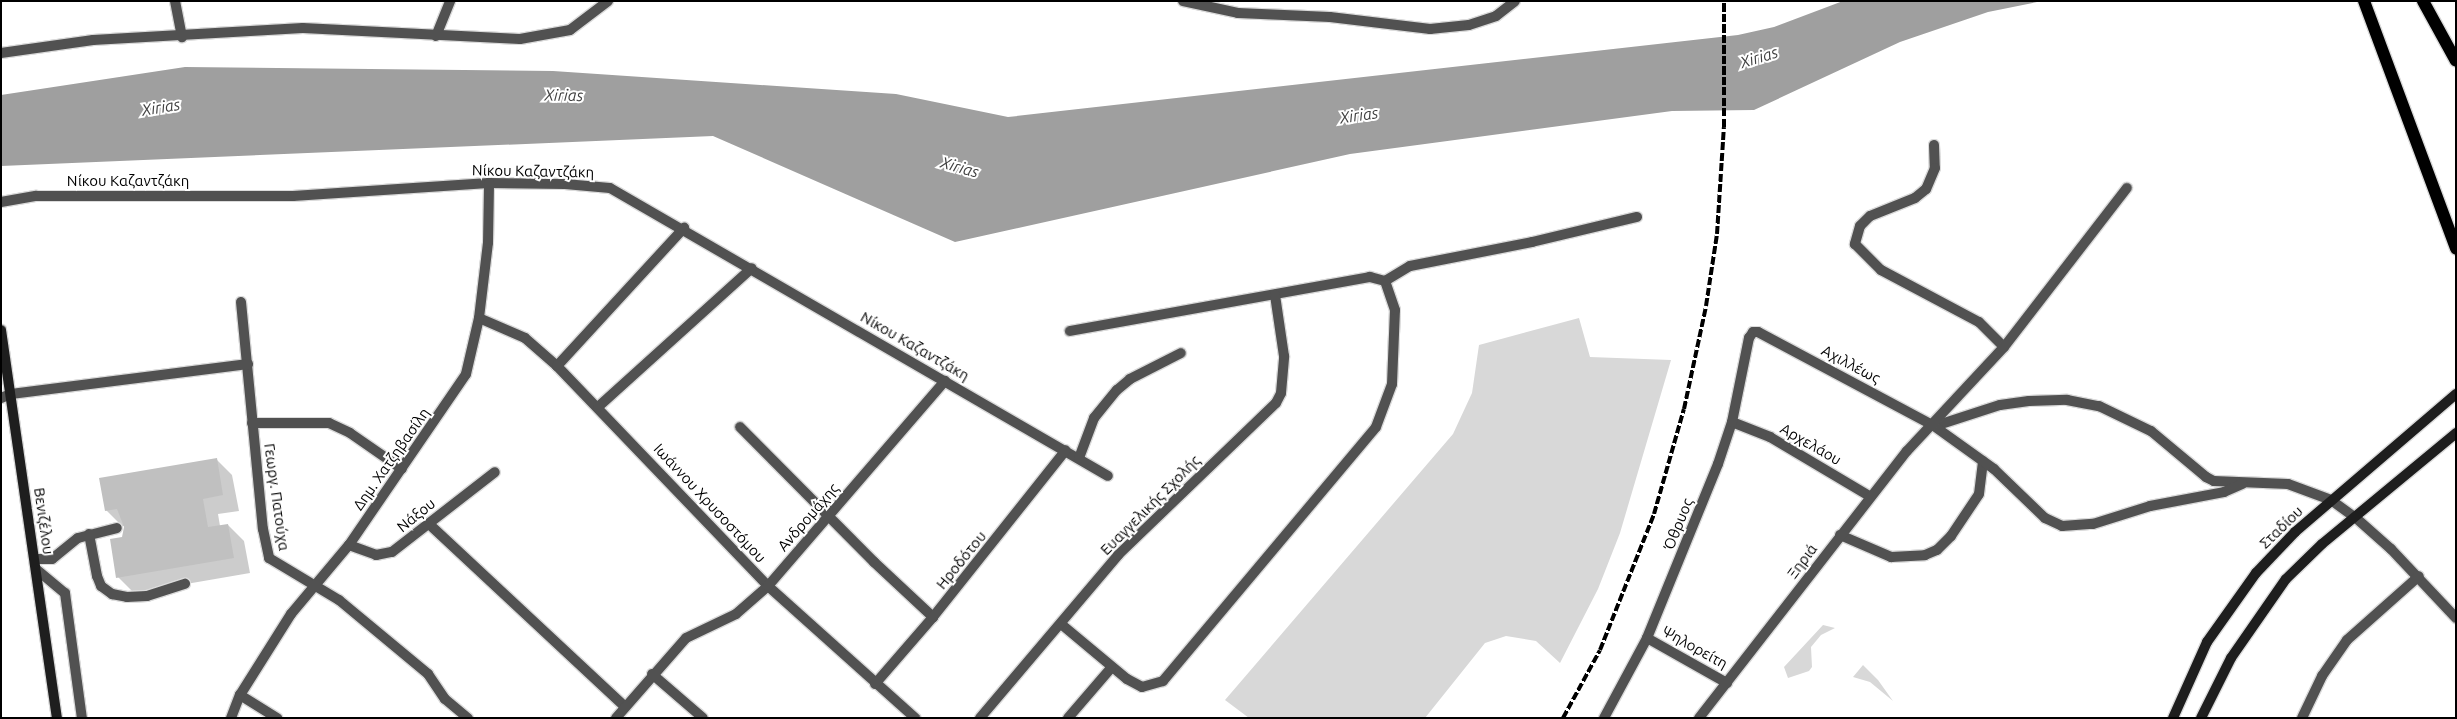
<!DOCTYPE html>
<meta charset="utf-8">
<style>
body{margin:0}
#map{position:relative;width:2457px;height:719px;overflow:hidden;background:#fff;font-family:Ubuntu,sans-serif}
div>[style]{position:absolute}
.green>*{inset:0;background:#d8d8d8}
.water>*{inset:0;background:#9f9f9f}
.shadow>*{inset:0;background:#0003}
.building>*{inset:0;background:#c0c0c0}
.roads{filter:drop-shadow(1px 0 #dbdbdb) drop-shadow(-1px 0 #dbdbdb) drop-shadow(0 1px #dbdbdb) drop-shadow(0 -1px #dbdbdb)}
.lane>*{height:10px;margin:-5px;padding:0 5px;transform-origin:5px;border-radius:5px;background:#515151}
.street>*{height:10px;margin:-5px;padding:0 5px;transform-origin:5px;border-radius:5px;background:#515151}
.secondary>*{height:10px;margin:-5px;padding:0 5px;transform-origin:5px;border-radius:5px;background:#1e1e1e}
.primary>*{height:12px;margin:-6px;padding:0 6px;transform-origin:6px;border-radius:6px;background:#000}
.rail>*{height:4px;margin-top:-2px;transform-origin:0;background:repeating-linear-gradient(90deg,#000 0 8px,transparent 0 10.5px)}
span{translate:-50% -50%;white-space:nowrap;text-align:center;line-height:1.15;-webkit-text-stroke:4px #fff;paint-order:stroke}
.street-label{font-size:15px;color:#000}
.water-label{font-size:16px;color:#404040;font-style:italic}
.frame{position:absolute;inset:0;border:2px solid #000;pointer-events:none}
</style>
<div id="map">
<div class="green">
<div style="clip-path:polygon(1579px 318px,1590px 357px,1671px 360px,1620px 533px,1598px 589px,1560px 663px,1536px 641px,1506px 636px,1485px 643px,1425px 718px,1249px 718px,1225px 700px,1453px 434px,1472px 393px,1479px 345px)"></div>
<div style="clip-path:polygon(1823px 625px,1835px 628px,1821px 635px,1811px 647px,1812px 667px,1809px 671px,1788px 678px,1784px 667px)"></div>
<div style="clip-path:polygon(1863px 665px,1878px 680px,1893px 701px,1870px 682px,1853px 677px)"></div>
</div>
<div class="water">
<div style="clip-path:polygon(1843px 1px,2042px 1px,1988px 12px,1900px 42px,1754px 110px,1672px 111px,1350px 154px,955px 242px,713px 136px,1px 166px,1px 95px,185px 67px,553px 71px,896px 94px,1008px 117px,1738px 35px,1774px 27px)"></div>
</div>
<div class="shadow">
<div style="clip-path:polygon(216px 459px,232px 475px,239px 511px,218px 514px,220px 526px,228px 525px,244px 541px,250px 573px,134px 593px,118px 577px,125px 526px,122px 526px,106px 510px)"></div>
</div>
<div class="building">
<div style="clip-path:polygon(217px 458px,223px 495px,203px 499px,208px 527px,228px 524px,234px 558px,116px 578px,110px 539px,122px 537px,124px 527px,117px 509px,105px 511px,99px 478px)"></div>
</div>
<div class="roads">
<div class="lane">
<div style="left:89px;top:534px;width:43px;rotate:79.2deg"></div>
<div style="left:97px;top:576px;width:11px;rotate:68deg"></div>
<div style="left:101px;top:586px;width:14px;rotate:36deg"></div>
<div style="left:112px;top:594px;width:15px;rotate:11deg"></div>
<div style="left:127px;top:597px;width:20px;rotate:-3deg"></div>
<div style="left:147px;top:596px;width:40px;rotate:-18deg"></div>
<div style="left:35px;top:559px;width:17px"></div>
<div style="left:52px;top:559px;width:33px;rotate:-39deg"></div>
<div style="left:78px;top:538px;width:40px;rotate:-14.4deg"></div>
<div style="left:36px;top:569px;width:38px;rotate:40deg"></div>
<div style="left:65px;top:593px;width:126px;rotate:82.3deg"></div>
</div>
<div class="street">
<div style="left:175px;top:1px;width:37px;rotate:79deg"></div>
<div style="left:1183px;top:1px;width:56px;rotate:12.3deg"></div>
<div style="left:1238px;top:13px;width:92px;rotate:2.5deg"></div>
<div style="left:1330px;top:17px;width:101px;rotate:6.8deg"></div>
<div style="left:1430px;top:29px;width:39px;rotate:-6deg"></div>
<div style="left:1469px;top:25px;width:28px;rotate:-18deg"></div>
<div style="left:1496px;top:16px;width:24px;rotate:-38deg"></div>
<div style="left:436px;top:36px;width:38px;rotate:-68deg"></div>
<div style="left:1px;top:53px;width:93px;rotate:-8deg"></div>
<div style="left:93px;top:40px;width:210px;rotate:-3.3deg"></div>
<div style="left:303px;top:28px;width:217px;rotate:2.9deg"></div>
<div style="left:520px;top:39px;width:51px;rotate:-10.2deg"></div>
<div style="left:570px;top:30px;width:48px;rotate:-37.3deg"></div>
<div style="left:1934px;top:145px;width:23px;rotate:88deg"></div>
<div style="left:1935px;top:168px;width:23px;rotate:113deg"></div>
<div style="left:1926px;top:189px;width:14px;rotate:141deg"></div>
<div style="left:1915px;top:198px;width:48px;rotate:158.2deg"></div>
<div style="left:1870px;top:216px;width:14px;rotate:135deg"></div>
<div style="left:1860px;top:226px;width:19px;rotate:106deg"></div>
<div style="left:1855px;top:244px;width:37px;rotate:45deg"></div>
<div style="left:1881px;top:270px;width:111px;rotate:28deg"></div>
<div style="left:1979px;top:322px;width:35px;rotate:45deg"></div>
<div style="left:1px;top:202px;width:36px;rotate:-10deg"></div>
<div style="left:36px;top:196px;width:257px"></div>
<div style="left:293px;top:196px;width:196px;rotate:-3.8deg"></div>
<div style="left:489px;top:183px;width:76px;rotate:0.8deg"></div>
<div style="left:565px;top:184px;width:45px;rotate:5.1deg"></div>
<div style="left:610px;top:188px;width:575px;rotate:30.04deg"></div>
<div style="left:1385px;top:281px;width:29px;rotate:-31deg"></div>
<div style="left:1410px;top:266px;width:124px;rotate:-11.1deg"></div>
<div style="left:1532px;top:242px;width:108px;rotate:-13.4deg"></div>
<div style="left:241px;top:302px;width:228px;rotate:84.5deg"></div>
<div style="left:263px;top:529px;width:30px;rotate:78deg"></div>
<div style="left:269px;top:558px;width:82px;rotate:31deg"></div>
<div style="left:339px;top:600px;width:116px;rotate:39.7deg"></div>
<div style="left:428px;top:674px;width:30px;rotate:56deg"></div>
<div style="left:445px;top:699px;width:30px;rotate:40deg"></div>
<div style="left:479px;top:318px;width:50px;rotate:23.5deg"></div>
<div style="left:525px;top:338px;width:43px;rotate:41.2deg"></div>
<div style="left:557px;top:366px;width:305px;rotate:46.2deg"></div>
<div style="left:768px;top:586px;width:198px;rotate:41.9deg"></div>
<div style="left:557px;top:366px;width:188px;rotate:-47.4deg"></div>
<div style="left:1px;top:398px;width:11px;rotate:-22deg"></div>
<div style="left:11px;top:394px;width:239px;rotate:-7.2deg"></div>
<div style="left:598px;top:407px;width:207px;rotate:-42.1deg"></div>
<div style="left:1732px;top:422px;width:41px;rotate:21.5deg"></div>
<div style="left:1770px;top:437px;width:117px;rotate:30.7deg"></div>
<div style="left:252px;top:423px;width:77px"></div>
<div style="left:329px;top:423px;width:23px;rotate:25deg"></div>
<div style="left:350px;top:433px;width:63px;rotate:34.7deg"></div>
<div style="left:1935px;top:426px;width:68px;rotate:-17.9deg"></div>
<div style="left:2000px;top:405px;width:29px;rotate:-8deg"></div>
<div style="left:2029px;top:401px;width:38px;rotate:-2deg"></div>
<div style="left:2067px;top:400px;width:33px;rotate:11deg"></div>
<div style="left:2099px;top:406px;width:58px;rotate:25.7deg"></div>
<div style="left:2151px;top:431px;width:72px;rotate:39.9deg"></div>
<div style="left:2206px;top:477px;width:9px;rotate:27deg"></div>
<div style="left:2214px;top:481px;width:74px;rotate:2.3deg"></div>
<div style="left:2288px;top:484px;width:46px;rotate:20.4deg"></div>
<div style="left:2331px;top:500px;width:31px;rotate:36deg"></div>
<div style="left:2356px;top:518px;width:47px;rotate:41.5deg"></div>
<div style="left:2391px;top:549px;width:95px;rotate:46.7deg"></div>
<div style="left:740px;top:427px;width:190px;rotate:45.2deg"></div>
<div style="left:874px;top:562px;width:81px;rotate:43deg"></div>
<div style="left:1079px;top:458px;width:43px;rotate:-69.4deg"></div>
<div style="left:1094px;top:418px;width:36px;rotate:-51deg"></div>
<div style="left:1117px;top:390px;width:17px;rotate:-40deg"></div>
<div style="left:1130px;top:379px;width:57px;rotate:-27deg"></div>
<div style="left:429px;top:524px;width:268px;rotate:43deg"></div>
<div style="left:1840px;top:535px;width:56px;rotate:23.3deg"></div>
<div style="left:1891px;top:557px;width:34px;rotate:-3deg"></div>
<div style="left:1925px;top:555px;width:13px;rotate:-23deg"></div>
<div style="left:1937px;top:550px;width:20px;rotate:-45deg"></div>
<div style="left:1951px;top:536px;width:50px;rotate:-56.3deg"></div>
<div style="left:1979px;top:494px;width:33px;rotate:-83deg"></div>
<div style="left:349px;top:545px;width:29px;rotate:20deg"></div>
<div style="left:376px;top:555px;width:16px;rotate:-11deg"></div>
<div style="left:392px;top:552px;width:130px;rotate:-37.8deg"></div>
<div style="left:1061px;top:624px;width:86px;rotate:39.8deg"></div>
<div style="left:1127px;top:679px;width:17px;rotate:28deg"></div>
<div style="left:1142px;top:687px;width:22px;rotate:-16deg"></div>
<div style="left:1163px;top:681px;width:331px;rotate:-50deg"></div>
<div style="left:1376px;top:427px;width:46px;rotate:-69.6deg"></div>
<div style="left:1392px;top:384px;width:74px;rotate:-87.7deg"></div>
<div style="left:1395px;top:310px;width:31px;rotate:-109deg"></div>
<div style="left:1385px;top:281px;width:16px;rotate:-165deg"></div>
<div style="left:1370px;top:277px;width:305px;rotate:169.8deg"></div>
<div style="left:1647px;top:638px;width:92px;rotate:29.4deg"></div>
<div style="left:652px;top:674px;width:67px;rotate:40.8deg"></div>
<div style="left:875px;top:684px;width:89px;rotate:-49.1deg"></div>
<div style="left:933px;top:617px;width:213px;rotate:-51.5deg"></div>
<div style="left:240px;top:695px;width:44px;rotate:31.9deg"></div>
<div style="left:231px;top:718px;width:25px;rotate:-69deg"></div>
<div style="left:240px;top:695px;width:96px;rotate:-57.8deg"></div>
<div style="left:291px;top:614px;width:90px;rotate:-50deg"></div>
<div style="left:349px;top:545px;width:207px;rotate:-55.6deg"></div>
<div style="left:466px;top:374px;width:57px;rotate:-76.9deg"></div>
<div style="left:479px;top:318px;width:76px;rotate:-83.2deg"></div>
<div style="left:488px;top:243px;width:60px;rotate:-89deg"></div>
<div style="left:616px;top:718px;width:106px;rotate:-48.8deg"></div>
<div style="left:686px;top:638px;width:55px;rotate:-25.6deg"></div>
<div style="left:736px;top:614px;width:43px;rotate:-41.2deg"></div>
<div style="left:768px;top:586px;width:271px;rotate:-49.2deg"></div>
<div style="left:980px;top:718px;width:214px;rotate:-49.7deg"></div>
<div style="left:1118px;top:555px;width:219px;rotate:-43.9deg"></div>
<div style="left:1276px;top:403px;width:11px;rotate:-63deg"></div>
<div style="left:1281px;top:393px;width:37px;rotate:-85deg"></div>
<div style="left:1284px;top:356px;width:62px;rotate:-98.4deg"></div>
<div style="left:1068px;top:718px;width:66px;rotate:-49.3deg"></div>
<div style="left:1604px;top:718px;width:91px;rotate:-61.7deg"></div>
<div style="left:1647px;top:638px;width:188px;rotate:-67.8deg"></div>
<div style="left:1718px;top:464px;width:44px;rotate:-71.6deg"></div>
<div style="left:1732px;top:422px;width:86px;rotate:-78.6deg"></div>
<div style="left:1749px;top:338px;width:7px;rotate:-56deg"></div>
<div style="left:1753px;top:332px;width:5px"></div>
<div style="left:1758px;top:332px;width:200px;rotate:28.1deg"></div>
<div style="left:1934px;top:426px;width:74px;rotate:35.6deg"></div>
<div style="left:1994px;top:469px;width:71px;rotate:43.9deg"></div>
<div style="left:2045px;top:518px;width:19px;rotate:25deg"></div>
<div style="left:2062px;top:526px;width:31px;rotate:-4deg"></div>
<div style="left:2093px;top:524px;width:60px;rotate:-17.5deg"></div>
<div style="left:2150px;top:506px;width:75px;rotate:-10.7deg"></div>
<div style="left:2224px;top:492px;width:20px;rotate:-24deg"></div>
<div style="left:1699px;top:718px;width:338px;rotate:-52.1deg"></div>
<div style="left:1907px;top:451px;width:142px;rotate:-47deg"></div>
<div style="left:2004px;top:347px;width:201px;rotate:-52.3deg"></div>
<div style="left:2302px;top:718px;width:47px;rotate:-64.5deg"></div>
<div style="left:2322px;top:676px;width:44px;rotate:-55.2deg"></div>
<div style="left:2347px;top:640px;width:96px;rotate:-41.6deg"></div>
</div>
<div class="secondary">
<div style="left:1px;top:330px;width:392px;rotate:81.8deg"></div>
<div style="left:2173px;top:718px;width:83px;rotate:-65.9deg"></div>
<div style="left:2207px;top:642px;width:85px;rotate:-54.6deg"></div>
<div style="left:2256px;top:573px;width:57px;rotate:-46.4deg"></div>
<div style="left:2295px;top:532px;width:212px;rotate:-40.6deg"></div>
<div style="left:2201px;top:718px;width:67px;rotate:-63.4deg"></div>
<div style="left:2231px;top:658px;width:96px;rotate:-55.2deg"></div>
<div style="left:2286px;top:579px;width:50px;rotate:-44.2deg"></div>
<div style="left:2322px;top:544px;width:174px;rotate:-39.6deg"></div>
</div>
<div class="primary">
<div style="left:2364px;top:1px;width:264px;rotate:69.6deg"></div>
<div style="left:2423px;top:1px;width:68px;rotate:61.2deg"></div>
</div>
</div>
<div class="rail">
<div style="left:1563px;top:718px;width:77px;rotate:-61.4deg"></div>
<div style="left:1600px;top:650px;width:146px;rotate:-68.3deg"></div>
<div style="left:1654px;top:514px;width:109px;rotate:-74.1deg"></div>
<div style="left:1684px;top:409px;width:105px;rotate:-77.9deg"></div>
<div style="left:1706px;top:306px;width:73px;rotate:-81.3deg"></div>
<div style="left:1717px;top:234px;width:107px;rotate:-86.3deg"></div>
<div style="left:1724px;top:127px;width:126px;rotate:-90deg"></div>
</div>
<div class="street-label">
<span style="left:533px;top:171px;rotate:1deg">Νίκου Καζαντζάκη</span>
<span style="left:128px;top:181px">Νίκου Καζαντζάκη</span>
<span style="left:915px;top:346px;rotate:30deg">Νίκου Καζαντζάκη</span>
<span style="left:1851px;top:364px;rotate:28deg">Αχιλλέως</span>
<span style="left:1811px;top:444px;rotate:30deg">Αρχελάου</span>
<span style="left:391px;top:459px;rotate:-55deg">Δημ. Χατζηβασίλη</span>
<span style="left:277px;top:497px;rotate:82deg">Γεωργ. Πατούχα</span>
<span style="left:710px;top:503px;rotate:47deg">Ιωάννου Χρυσοστόμου</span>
<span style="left:1150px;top:505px;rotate:-45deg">Ευαγγελικής Σχολής</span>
<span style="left:416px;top:515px;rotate:-39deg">Νάξου</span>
<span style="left:808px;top:517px;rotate:-49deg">Ανδρομάχης</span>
<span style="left:44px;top:521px;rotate:82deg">Βενιζέλου</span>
<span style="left:1678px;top:524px;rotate:-68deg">Όθρυος</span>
<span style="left:2281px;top:527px;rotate:-44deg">Σταδίου</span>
<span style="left:961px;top:560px;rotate:-51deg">Ηροδότου</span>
<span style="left:1802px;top:561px;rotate:-53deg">Ξηριά</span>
<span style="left:1695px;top:647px;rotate:29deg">Ψηλορείτη</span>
</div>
<div class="water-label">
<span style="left:1759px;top:57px;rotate:-17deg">Xirias</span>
<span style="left:564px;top:95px;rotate:1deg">Xirias</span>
<span style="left:161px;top:107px;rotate:-9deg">Xirias</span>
<span style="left:1359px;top:115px;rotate:-8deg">Xirias</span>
<span style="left:960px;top:167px;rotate:16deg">Xirias</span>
</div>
<div class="frame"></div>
</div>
